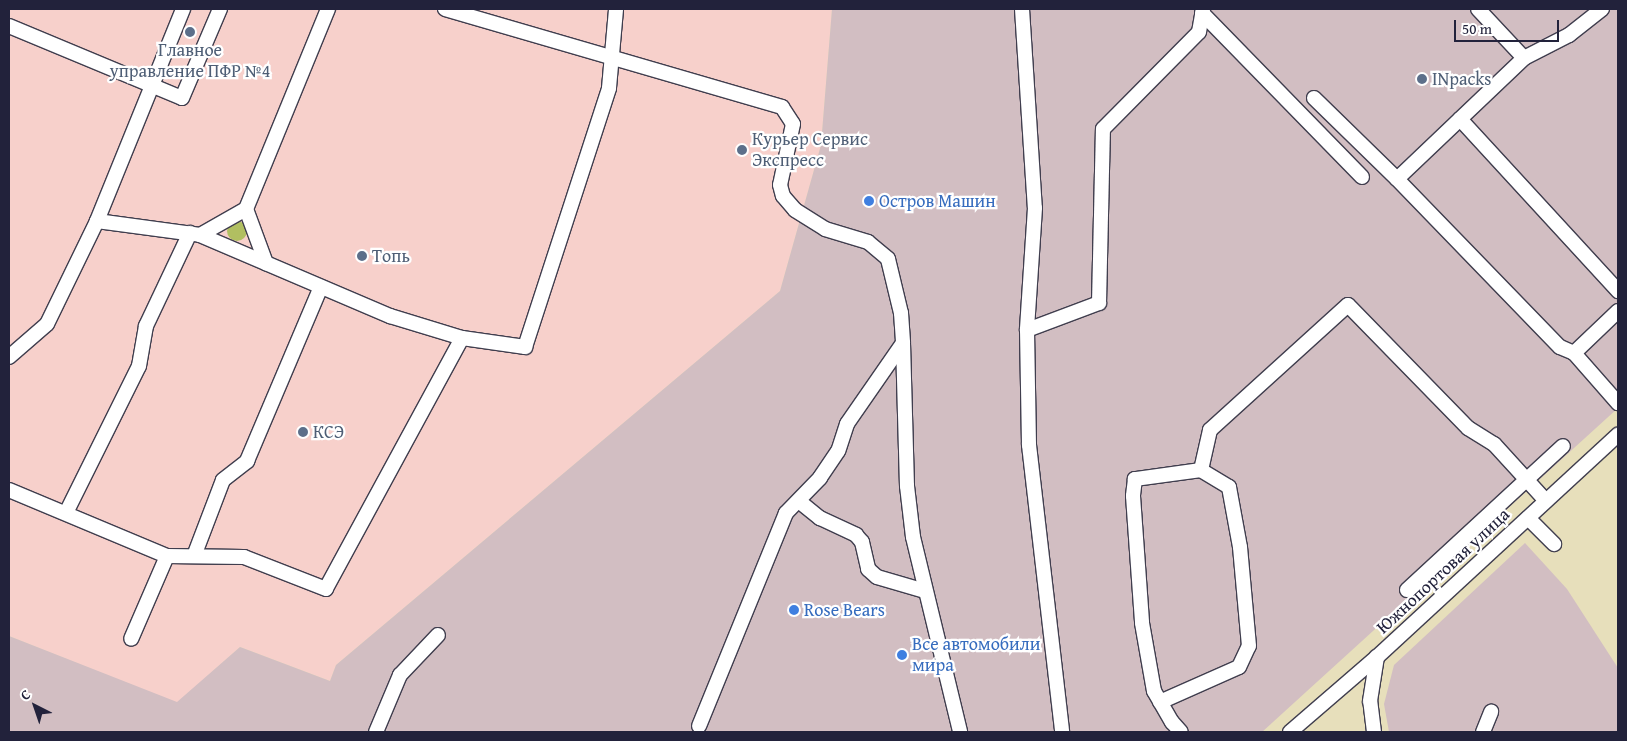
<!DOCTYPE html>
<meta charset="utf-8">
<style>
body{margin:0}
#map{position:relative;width:1627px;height:741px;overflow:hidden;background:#e7dfbb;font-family:"Gentium Book Plus",serif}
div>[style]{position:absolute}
.built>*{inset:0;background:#f7d0cb}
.industrial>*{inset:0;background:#d2bec2}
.green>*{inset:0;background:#b1bf61}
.round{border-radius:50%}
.roads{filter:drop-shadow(1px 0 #403e4e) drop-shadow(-1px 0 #403e4e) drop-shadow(0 1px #403e4e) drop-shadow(0 -1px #403e4e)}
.minor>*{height:14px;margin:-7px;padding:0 7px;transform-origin:7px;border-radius:7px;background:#fff}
.dots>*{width:14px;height:14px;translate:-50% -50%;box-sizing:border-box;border:2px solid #fff;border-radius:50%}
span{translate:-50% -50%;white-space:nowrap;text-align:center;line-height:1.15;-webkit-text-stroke:4.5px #fff;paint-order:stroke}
.service-label{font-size:18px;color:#4e5e75}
.left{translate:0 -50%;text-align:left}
.shop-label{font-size:18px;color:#366cbe}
.street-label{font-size:18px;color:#22223b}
.frame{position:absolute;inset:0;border:10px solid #22223b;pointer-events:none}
.north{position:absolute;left:10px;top:681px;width:50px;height:50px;-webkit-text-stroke:4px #fff;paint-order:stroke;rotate:319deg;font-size:14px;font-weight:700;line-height:20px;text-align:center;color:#22223b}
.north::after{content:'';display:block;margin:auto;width:18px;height:22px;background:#22223b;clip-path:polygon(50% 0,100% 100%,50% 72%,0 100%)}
.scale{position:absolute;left:1454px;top:20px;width:105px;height:22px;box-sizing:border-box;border:2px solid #22223b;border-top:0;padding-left:6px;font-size:15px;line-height:18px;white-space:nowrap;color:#22223b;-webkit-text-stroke:4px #fff;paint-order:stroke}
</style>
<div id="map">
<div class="built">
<div style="clip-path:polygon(9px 9px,832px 9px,821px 145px,780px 291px,336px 665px,330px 681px,240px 647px,177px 703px,9px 636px)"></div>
</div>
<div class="industrial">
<div style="clip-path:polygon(832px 9px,1618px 9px,1618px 408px,1262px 732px,9px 732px,9px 636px,177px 702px,240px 647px,330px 681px,336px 665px,780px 291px,821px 145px)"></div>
<div style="clip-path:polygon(1525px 543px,1567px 589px,1618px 668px,1618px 732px,1389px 732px,1384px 704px,1394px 665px)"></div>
</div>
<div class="green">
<div class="round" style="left:227px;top:221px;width:20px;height:20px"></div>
</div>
<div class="roads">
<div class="minor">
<div style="left:445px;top:9px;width:351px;rotate:16.2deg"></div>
<div style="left:782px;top:107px;width:20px;rotate:57deg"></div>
<div style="left:793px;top:124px;width:62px;rotate:102deg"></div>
<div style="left:780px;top:185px;width:11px;rotate:75deg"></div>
<div style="left:783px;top:196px;width:18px;rotate:49deg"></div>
<div style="left:795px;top:210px;width:36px;rotate:32deg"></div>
<div style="left:825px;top:229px;width:45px;rotate:16.8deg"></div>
<div style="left:868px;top:242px;width:26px;rotate:40deg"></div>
<div style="left:888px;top:259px;width:56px;rotate:76.5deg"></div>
<div style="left:901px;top:313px;width:30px;rotate:86deg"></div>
<div style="left:903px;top:343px;width:98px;rotate:124.7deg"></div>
<div style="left:847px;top:424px;width:28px;rotate:108deg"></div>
<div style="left:838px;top:451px;width:32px;rotate:124deg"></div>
<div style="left:820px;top:478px;width:49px;rotate:134.2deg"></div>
<div style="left:786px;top:513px;width:230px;rotate:112.2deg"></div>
<div style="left:1022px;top:9px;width:199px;rotate:86.3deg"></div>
<div style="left:1035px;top:208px;width:122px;rotate:93.8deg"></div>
<div style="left:1027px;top:330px;width:115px;rotate:89deg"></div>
<div style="left:1029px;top:445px;width:289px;rotate:83.4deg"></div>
<div style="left:1202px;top:13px;width:229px;rotate:45.7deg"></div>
<div style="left:9px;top:26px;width:187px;rotate:22.6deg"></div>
<div style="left:182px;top:98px;width:97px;rotate:-66.9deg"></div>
<div style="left:1524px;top:58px;width:51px;rotate:-27.1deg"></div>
<div style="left:1569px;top:35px;width:42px;rotate:-38.2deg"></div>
<div style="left:1314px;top:98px;width:116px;rotate:44.3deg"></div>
<div style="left:1397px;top:179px;width:175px;rotate:-43.6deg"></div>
<div style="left:1524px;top:58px;width:67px;rotate:-133.2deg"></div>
<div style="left:1460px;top:119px;width:234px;rotate:47.4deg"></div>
<div style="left:1397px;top:179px;width:234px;rotate:45.9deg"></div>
<div style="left:1560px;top:347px;width:15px;rotate:23deg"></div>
<div style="left:246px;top:209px;width:58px;rotate:69.7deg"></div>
<div style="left:97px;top:221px;width:104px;rotate:7.7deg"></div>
<div style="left:200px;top:235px;width:207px;rotate:23.1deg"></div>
<div style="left:390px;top:316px;width:75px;rotate:17deg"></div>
<div style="left:462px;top:338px;width:285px;rotate:118.5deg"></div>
<div style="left:326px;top:589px;width:88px;rotate:-158.7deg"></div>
<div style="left:244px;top:557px;width:77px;rotate:-179.3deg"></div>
<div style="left:167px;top:556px;width:90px;rotate:113.4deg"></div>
<div style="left:200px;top:235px;width:53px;rotate:-29.5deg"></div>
<div style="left:246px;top:209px;width:216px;rotate:-67.7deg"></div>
<div style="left:1618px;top:311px;width:61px;rotate:136.3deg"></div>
<div style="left:1574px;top:353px;width:67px;rotate:48.7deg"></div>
<div style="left:1027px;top:330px;width:77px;rotate:-20.6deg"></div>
<div style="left:1099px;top:303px;width:174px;rotate:-88.7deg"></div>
<div style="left:1103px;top:129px;width:136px;rotate:-45.3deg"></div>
<div style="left:1199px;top:32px;width:23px;rotate:-80deg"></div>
<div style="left:462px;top:338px;width:64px;rotate:8.1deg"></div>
<div style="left:525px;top:347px;width:272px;rotate:-72deg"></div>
<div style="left:609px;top:88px;width:79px;rotate:-84.9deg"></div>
<div style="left:903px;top:343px;width:143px;rotate:88.4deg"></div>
<div style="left:907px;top:486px;width:51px;rotate:83.3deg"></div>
<div style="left:913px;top:537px;width:201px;rotate:76.4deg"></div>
<div style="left:9px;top:357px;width:50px;rotate:-41deg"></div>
<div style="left:47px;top:324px;width:114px;rotate:-64.1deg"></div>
<div style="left:97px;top:221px;width:229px;rotate:-67.9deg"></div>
<div style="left:1201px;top:470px;width:41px;rotate:-77.3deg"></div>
<div style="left:1210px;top:430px;width:186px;rotate:-42.2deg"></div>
<div style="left:1348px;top:305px;width:172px;rotate:45.7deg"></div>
<div style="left:1468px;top:428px;width:31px;rotate:32deg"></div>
<div style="left:1494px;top:444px;width:77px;rotate:47.6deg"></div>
<div style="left:9px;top:490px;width:171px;rotate:22.7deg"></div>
<div style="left:800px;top:502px;width:26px;rotate:39deg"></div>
<div style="left:820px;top:518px;width:40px;rotate:25deg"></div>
<div style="left:856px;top:535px;width:9px;rotate:49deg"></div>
<div style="left:862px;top:542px;width:28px;rotate:77deg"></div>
<div style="left:868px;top:569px;width:12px;rotate:42deg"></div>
<div style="left:877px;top:577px;width:50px;rotate:16.3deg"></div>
<div style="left:66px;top:513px;width:164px;rotate:-63.6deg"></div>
<div style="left:139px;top:366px;width:41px;rotate:-80.1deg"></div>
<div style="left:146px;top:326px;width:103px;rotate:-64.7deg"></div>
<div style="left:1528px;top:518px;width:37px;rotate:45deg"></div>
<div style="left:194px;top:556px;width:81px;rotate:-69.1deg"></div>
<div style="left:223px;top:480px;width:31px;rotate:-38deg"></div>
<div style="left:247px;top:461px;width:189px;rotate:-67deg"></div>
<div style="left:1407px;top:590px;width:212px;rotate:-42.7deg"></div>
<div style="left:1160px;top:702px;width:86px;rotate:-23.9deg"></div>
<div style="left:1239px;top:667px;width:23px;rotate:-65deg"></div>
<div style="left:1249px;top:646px;width:99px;rotate:-95.2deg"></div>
<div style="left:1240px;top:547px;width:61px;rotate:-100.4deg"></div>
<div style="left:1229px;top:487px;width:33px;rotate:-149deg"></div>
<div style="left:1201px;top:470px;width:67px;rotate:172.2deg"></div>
<div style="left:1135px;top:479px;width:17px;rotate:97deg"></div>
<div style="left:1133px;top:496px;width:127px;rotate:85.9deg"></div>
<div style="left:1142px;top:623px;width:69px;rotate:80deg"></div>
<div style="left:1154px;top:691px;width:36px;rotate:60deg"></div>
<div style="left:1172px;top:722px;width:13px;rotate:48deg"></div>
<div style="left:376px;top:732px;width:62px;rotate:-67.2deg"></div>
<div style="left:400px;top:675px;width:55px;rotate:-46.5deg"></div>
<div style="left:1290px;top:732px;width:115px;rotate:-40.8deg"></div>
<div style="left:1377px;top:657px;width:328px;rotate:-42.7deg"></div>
<div style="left:1374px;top:732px;width:31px;rotate:-97deg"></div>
<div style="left:1370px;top:701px;width:45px;rotate:-81deg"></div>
<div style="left:1483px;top:732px;width:22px;rotate:-68deg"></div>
</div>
</div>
<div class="dots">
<div style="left:190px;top:32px;background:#5c6f8a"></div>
<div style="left:1422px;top:79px;background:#5c6f8a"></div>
<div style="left:742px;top:150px;background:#5c6f8a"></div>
<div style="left:869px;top:201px;background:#3f7fe0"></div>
<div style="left:362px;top:256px;background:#5c6f8a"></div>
<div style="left:303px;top:432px;background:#5c6f8a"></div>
<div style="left:794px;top:610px;background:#3f7fe0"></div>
<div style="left:902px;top:655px;background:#3f7fe0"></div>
</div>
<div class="service-label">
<span style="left:190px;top:61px">Главное<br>управление ПФР №4</span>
<span class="left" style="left:1432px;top:79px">INpacks</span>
<span class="left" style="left:752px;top:150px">Курьер Сервис<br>Экспресс</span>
<span class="left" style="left:372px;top:256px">Топь</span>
<span class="left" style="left:313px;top:432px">КСЭ</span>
</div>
<div class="shop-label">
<span class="left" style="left:879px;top:201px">Остров Машин</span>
<span class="left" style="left:804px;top:610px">Rose Bears</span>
<span class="left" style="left:912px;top:655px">Все автомобили<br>мира</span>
</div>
<div class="street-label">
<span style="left:1443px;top:571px;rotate:-43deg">Южнопортовая улица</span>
</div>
<div class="frame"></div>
<div class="north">С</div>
<div class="scale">50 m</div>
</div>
